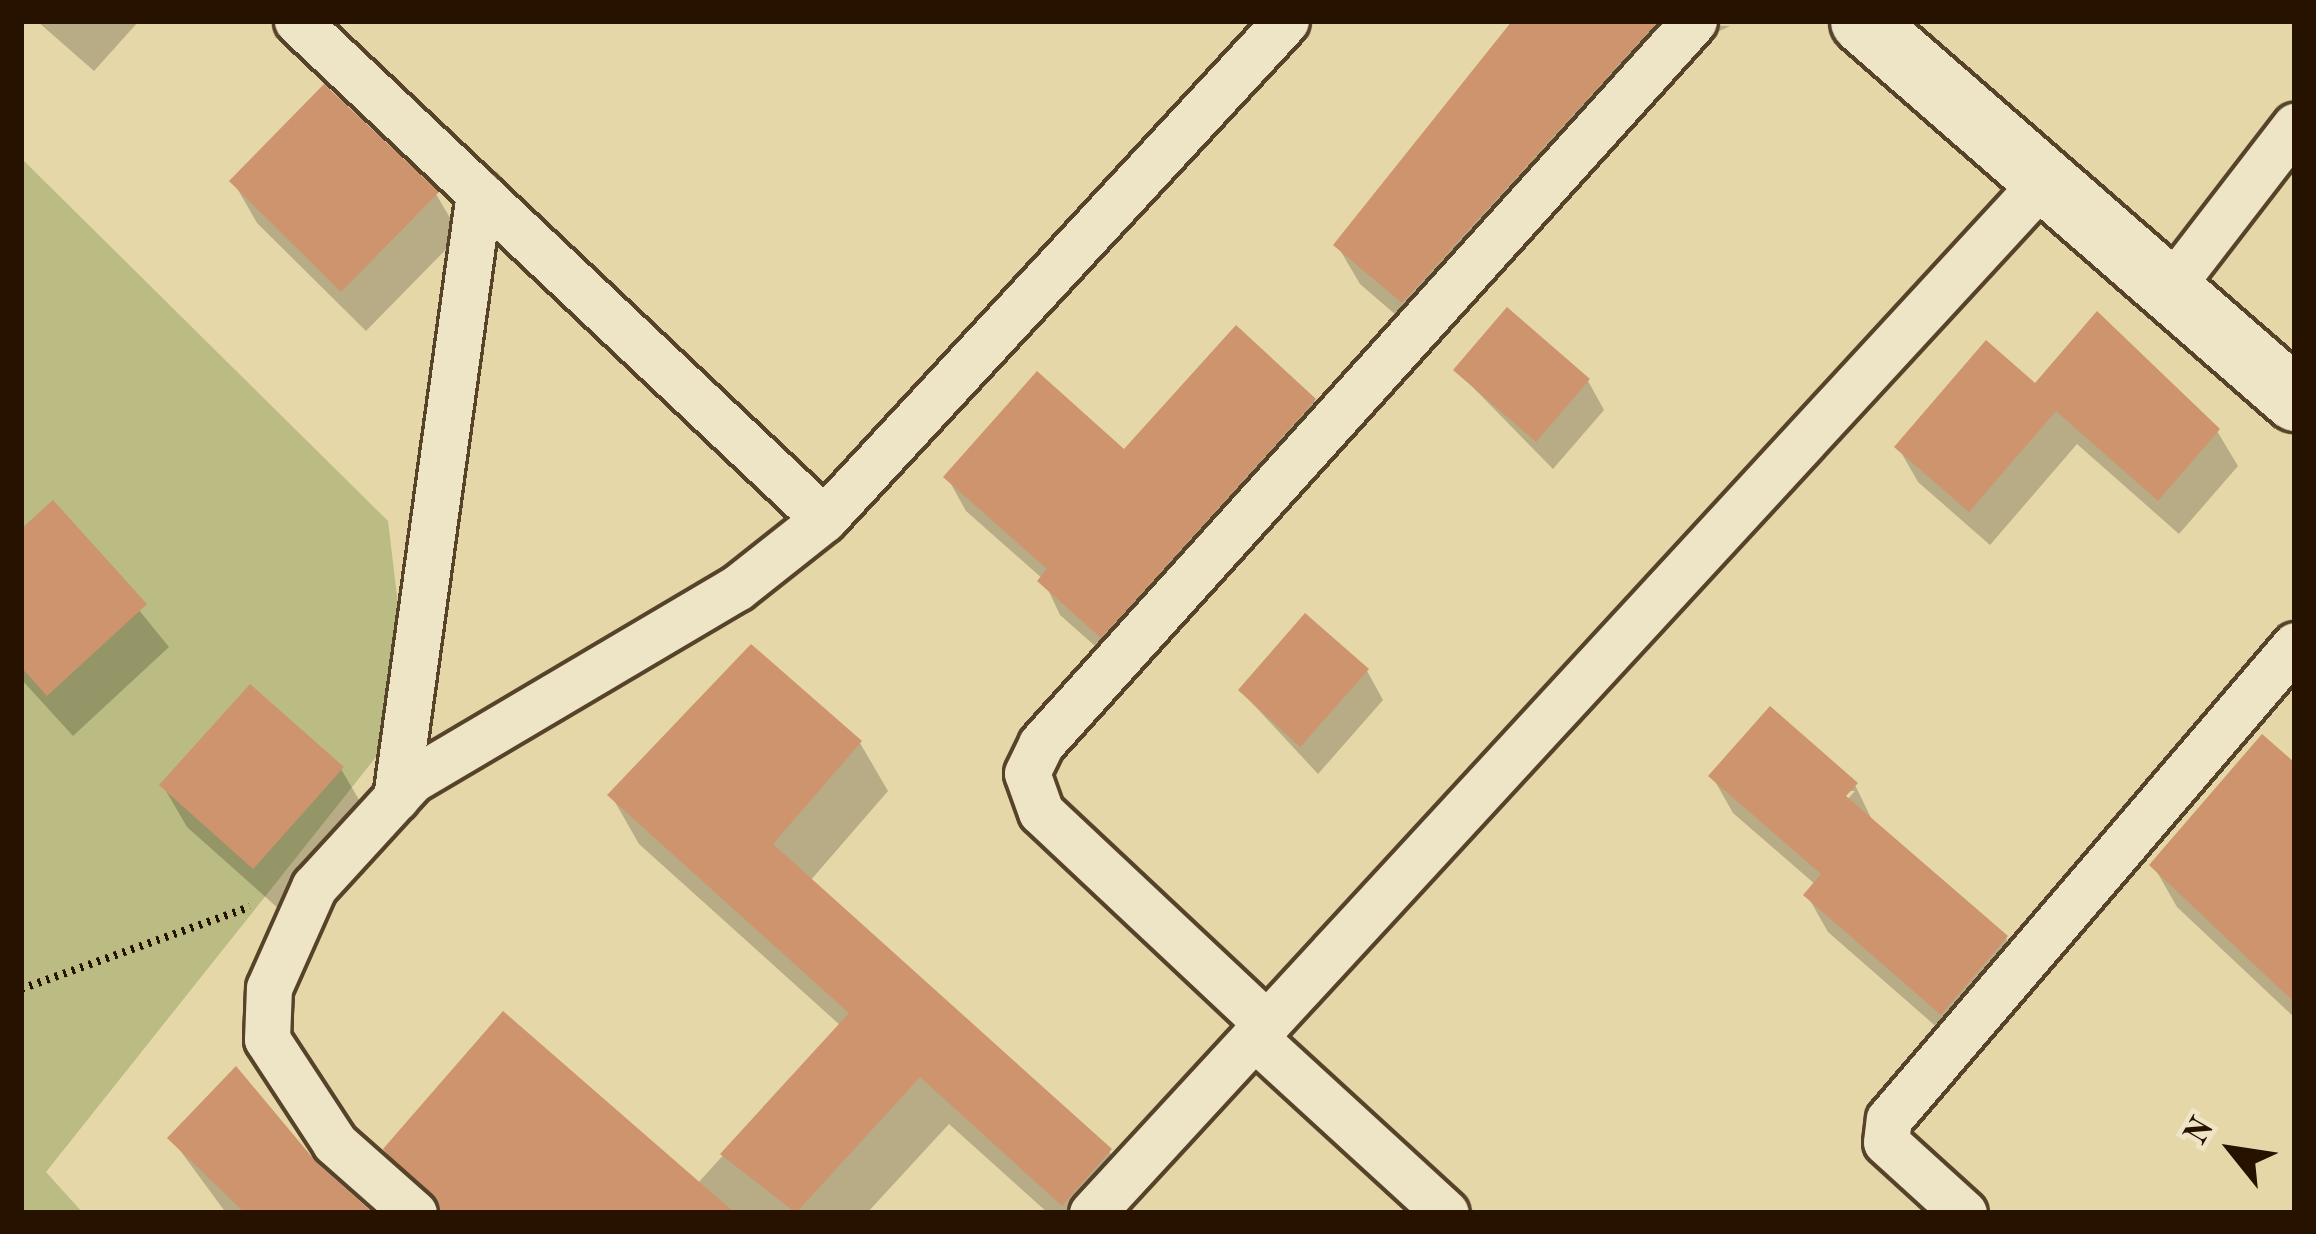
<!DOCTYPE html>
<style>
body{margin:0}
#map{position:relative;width:2316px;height:1234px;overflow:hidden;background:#e5d7a8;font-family:"Old Standard TT",serif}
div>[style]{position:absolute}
.green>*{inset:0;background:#bbbc83}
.shadow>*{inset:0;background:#0003}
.building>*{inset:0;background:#ce946d}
.path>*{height:8px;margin-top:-4px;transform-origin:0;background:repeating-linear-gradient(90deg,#271200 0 3px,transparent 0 9px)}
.roads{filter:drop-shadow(3px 0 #56432a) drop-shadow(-3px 0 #56432a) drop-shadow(0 3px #56432a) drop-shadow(0 -3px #56432a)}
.street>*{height:45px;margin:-22.5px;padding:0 22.5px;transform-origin:22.5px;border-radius:22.5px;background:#eee5c6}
.secondary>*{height:63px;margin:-31.5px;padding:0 31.5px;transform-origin:31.5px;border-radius:31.5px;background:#eee5c6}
span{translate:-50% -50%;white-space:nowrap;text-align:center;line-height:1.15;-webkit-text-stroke:10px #eee5c6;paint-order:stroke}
.frame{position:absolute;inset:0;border:24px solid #271200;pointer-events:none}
.north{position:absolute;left:2172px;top:1090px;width:120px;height:120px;-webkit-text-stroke:9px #eee5c6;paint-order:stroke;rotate:300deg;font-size:33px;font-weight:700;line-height:48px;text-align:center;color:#271200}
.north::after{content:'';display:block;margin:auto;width:42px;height:54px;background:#271200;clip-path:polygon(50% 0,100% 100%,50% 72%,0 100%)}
</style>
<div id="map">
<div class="green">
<div style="clip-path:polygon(21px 158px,388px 521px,411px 713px,46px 1172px,83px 1213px,21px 1213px)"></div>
</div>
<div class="shadow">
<div style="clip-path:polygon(37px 21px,139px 21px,94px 71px)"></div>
<div style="clip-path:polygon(1519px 21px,1730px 26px,1696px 42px,1426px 341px,1360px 284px,1337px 245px)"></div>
<div style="clip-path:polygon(233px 181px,436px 194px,460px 235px,366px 331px,257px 223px)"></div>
<div style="clip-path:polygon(1456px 370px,1588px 381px,1604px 410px,1553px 469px)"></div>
<div style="clip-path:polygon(2035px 387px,2217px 431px,2238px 466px,2179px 534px,2077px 444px,1990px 545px,1918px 482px,1898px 447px)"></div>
<div style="clip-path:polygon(1314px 401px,1333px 435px,1121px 669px,1060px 615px,1043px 579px,966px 511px,947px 477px,1125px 453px)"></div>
<div style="clip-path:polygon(53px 504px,169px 647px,73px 736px,21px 679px,21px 533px)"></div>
<div style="clip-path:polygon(1367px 671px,1383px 700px,1318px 774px,1241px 691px)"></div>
<div style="clip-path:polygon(860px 743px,888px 791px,810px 881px,1109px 1151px,1137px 1199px,1125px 1213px,1048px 1213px,949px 1124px,867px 1213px,430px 1213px,386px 1149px,697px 1184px,841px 1026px,639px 844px,611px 795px)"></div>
<div style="clip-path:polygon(341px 769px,365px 810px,279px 909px,187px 827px,163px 786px)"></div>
<div style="clip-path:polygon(2295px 769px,2295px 1018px,2177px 907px,2153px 865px)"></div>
<div style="clip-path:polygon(evenodd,1712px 776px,1855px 785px,1874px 824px,2006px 938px,2027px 975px,1963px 1050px,1828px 932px,1807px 895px,1816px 885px,1733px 813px,1712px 776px,1847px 791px,1855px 791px,1839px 809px,1847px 791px)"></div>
<div style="clip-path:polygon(171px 1138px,315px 1165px,369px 1213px,226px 1213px)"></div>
</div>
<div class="building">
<div style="clip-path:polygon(1512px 21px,1658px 21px,1402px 303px,1333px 245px)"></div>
<div style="clip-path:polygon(324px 84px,439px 192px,341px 292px,229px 181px)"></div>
<div style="clip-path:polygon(1507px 307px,1590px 379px,1536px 442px,1453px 370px)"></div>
<div style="clip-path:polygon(2097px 311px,2220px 429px,2158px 501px,2056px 411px,1969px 512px,1894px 447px,1986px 340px,2035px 383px)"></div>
<div style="clip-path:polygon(1236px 325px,1316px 399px,1101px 638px,1037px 581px,1047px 569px,943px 477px,1037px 371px,1124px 449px)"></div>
<div style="clip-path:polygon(53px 500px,147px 604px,47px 696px,21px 667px,21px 529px)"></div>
<div style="clip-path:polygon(1305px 613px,1369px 669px,1300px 747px,1238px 690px)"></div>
<div style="clip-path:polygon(751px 644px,862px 741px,773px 844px,1112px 1149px,1062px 1206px,920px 1077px,796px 1213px,720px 1154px,849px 1013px,607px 795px)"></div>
<div style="clip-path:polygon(250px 684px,344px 767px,253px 869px,159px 785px)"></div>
<div style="clip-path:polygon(1770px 706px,1858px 783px,1846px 796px,2008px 936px,1941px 1015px,1803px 895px,1821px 874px,1708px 776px)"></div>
<div style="clip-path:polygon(2262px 734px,2295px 763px,2295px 1003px,2149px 865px)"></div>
<div style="clip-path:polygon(503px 1011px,735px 1213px,440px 1213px,383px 1149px)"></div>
<div style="clip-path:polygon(236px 1066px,317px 1163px,373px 1213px,245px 1213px,167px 1138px)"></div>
</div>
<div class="path">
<div style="left:21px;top:989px;width:243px;rotate:-19.7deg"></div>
</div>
<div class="roads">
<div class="street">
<div style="left:297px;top:21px;width:725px;rotate:43.38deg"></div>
<div style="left:2167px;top:292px;width:210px;rotate:-52.4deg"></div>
<div style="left:396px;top:798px;width:611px;rotate:-82.19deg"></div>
<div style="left:1267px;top:1024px;width:310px;rotate:-136.8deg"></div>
<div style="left:1041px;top:812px;width:41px;rotate:-109.7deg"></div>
<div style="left:1027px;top:773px;width:32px;rotate:-64deg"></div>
<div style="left:1041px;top:744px;width:974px;rotate:-47.91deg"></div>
<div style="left:1254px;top:1037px;width:260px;rotate:42.5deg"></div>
<div style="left:414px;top:1213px;width:106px;rotate:-138.5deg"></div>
<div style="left:335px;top:1143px;width:124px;rotate:-123.2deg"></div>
<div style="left:267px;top:1039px;width:51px;rotate:-87.8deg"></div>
<div style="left:269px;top:988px;width:111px;rotate:-66deg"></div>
<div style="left:314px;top:887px;width:145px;rotate:-47.5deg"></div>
<div style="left:412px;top:780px;width:377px;rotate:-30.6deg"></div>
<div style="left:737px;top:588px;width:111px;rotate:-38.4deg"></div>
<div style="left:824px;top:519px;width:679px;rotate:-47.15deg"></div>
<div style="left:1092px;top:1213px;width:1398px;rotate:-47.32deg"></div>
<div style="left:1964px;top:1213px;width:105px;rotate:-137.7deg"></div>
<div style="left:1886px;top:1142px;width:23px;rotate:-83deg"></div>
<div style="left:1889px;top:1119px;width:624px;rotate:-49.42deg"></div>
</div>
<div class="secondary">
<div style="left:1862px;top:21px;width:575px;rotate:41.12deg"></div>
</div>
</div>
<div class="frame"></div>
<div class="north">N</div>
</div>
